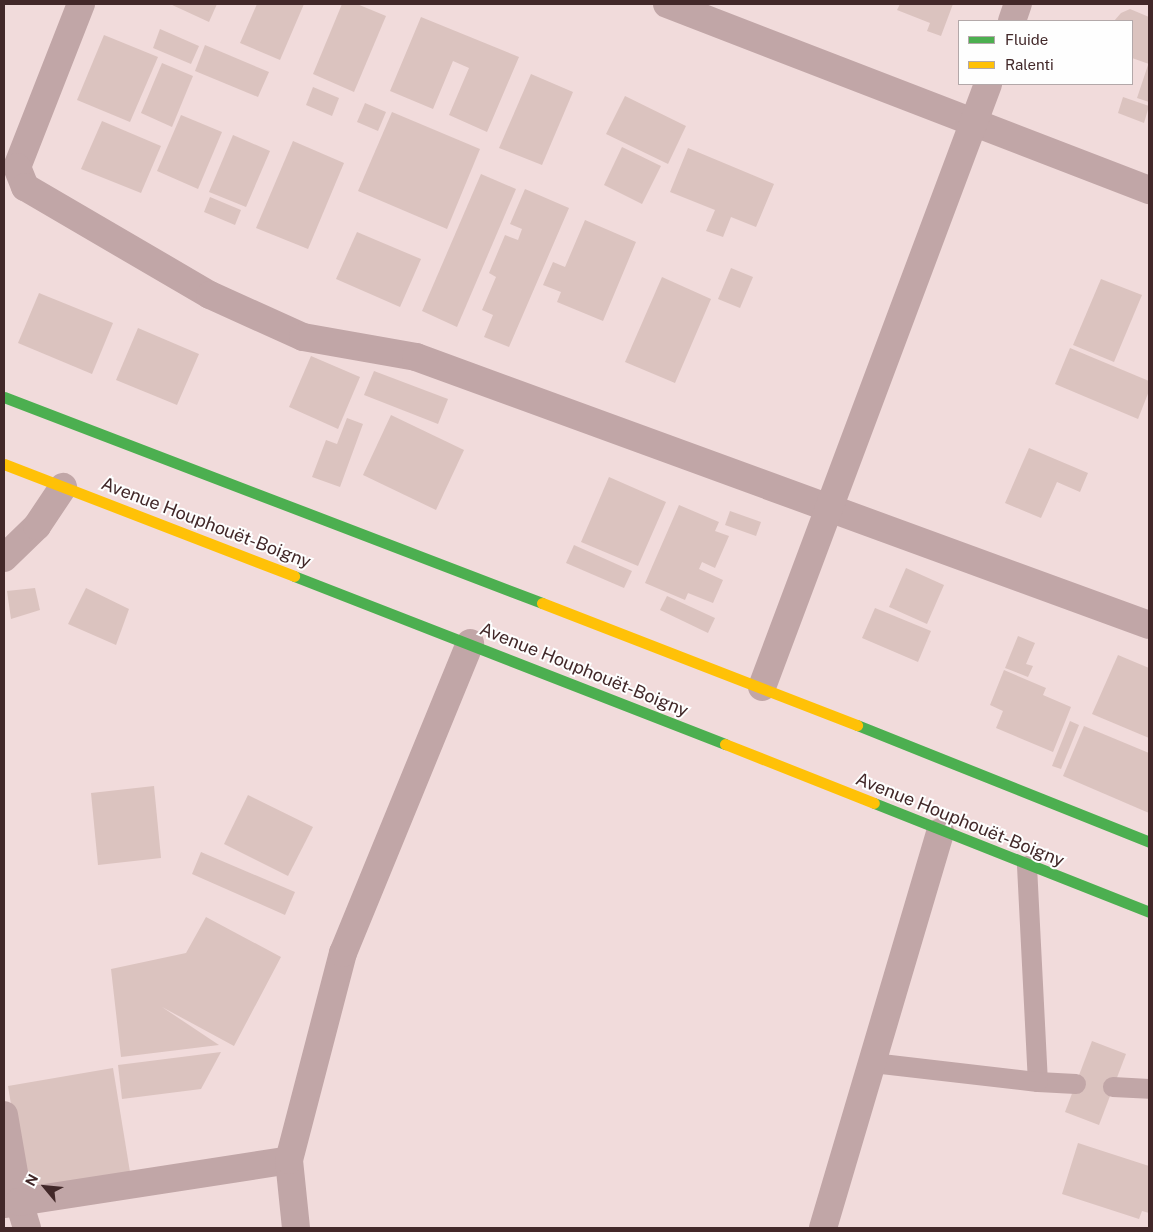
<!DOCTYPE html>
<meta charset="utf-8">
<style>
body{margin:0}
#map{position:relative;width:1153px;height:1232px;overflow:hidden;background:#f1dbdb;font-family:"Public Sans",sans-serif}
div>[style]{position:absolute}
.building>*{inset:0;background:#dbc3bf}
.lane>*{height:20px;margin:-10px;padding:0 10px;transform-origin:10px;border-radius:10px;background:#c1a6a7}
.street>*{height:28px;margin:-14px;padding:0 14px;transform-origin:14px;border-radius:14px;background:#c1a6a7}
.fast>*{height:11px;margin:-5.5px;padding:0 5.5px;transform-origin:5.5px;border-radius:5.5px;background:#4caf50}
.slow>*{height:11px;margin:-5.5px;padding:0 5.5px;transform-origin:5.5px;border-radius:5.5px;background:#ffc107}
span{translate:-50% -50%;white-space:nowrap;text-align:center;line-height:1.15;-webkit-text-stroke:4px #fefefe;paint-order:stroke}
.street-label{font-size:18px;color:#422829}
.frame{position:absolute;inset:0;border:5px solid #422829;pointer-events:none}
.legend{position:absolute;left:958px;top:20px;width:175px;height:65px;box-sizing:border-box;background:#fefefe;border:1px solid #b3a8a9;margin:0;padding:6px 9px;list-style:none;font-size:15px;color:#422829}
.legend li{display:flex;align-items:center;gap:10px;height:25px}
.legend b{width:25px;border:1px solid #b3a8a9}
.north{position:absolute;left:20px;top:1162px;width:50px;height:50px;-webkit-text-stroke:4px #fefefe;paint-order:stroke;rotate:298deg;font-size:14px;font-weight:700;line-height:20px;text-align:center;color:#422829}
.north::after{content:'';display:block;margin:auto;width:18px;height:22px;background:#422829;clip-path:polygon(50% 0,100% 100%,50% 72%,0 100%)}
</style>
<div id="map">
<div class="building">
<div style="clip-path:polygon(170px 4px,217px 4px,209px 22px)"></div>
<div style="clip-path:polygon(257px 4px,304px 4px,280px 60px,240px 43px)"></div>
<div style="clip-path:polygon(342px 4px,357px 4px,386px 16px,354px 92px,313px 74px)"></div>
<div style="clip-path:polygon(900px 4px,953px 4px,941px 36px,927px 31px,930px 23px,897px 10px)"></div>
<div style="clip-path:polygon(1130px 9px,1149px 17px,1149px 64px,1132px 58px,1132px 21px,1114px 21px,1121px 13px)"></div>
<div style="clip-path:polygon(421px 17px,519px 57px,487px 132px,449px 115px,469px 68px,453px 61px,433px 109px,390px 91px)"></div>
<div style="clip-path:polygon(160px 29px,199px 46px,191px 64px,153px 48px)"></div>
<div style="clip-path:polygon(104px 35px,158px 57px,130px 122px,77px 100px)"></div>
<div style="clip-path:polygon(205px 45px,269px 72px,258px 97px,195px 71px)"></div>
<div style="clip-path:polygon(162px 63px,193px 76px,172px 127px,141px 113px)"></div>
<div style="clip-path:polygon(1148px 65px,1149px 66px,1149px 102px,1137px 98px)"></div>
<div style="clip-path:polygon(531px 74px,573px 92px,542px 165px,499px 148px)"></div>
<div style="clip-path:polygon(313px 87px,339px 98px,332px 116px,306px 105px)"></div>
<div style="clip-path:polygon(625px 96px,686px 126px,668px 164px,606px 134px)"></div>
<div style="clip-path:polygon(1123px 97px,1149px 106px,1144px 123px,1118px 113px)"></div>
<div style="clip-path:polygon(365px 103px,386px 112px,378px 131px,357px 122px)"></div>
<div style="clip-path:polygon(392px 112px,480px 149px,447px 229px,358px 191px)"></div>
<div style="clip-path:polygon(181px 115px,222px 132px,198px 189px,157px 171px)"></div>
<div style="clip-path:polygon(102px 121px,161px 146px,141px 193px,81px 169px)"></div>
<div style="clip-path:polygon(233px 135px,270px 151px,246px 207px,209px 192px)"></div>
<div style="clip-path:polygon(293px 141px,344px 163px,308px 249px,256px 228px)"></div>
<div style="clip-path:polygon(622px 147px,661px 166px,642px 204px,604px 185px)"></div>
<div style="clip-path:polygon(688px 148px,774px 184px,756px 227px,731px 217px,723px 237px,706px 231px,715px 210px,670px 192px)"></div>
<div style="clip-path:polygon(481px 174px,516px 189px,457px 327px,422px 311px)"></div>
<div style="clip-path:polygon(525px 189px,569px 208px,509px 347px,484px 337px,493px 315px,482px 310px,496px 277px,489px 273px,505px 235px,518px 240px,522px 229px,510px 224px)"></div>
<div style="clip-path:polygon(210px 197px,241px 210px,235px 225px,204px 212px)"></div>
<div style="clip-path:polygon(585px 220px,636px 242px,603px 321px,557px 302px,561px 292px,543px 285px,553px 262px,565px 267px)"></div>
<div style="clip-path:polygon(357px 232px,421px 259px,400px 307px,336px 279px)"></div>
<div style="clip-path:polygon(731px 268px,753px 277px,740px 308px,718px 299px)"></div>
<div style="clip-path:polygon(662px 277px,711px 299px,675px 383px,625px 362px)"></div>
<div style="clip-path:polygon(1101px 279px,1142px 295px,1114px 362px,1073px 345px)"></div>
<div style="clip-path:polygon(39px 293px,113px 323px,92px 374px,18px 343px)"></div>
<div style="clip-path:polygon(138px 328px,199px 354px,177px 405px,116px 380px)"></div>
<div style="clip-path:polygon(1070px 348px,1149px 381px,1149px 391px,1138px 419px,1055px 384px)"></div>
<div style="clip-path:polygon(311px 356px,360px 377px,338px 429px,289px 407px)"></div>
<div style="clip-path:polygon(374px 371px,448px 399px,438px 424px,364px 395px)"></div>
<div style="clip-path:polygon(391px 415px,464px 450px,436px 510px,363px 475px)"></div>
<div style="clip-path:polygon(347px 418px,363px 424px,340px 487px,312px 477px,326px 440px,337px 444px)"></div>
<div style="clip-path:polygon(1029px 448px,1088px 473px,1080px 492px,1057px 482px,1041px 518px,1005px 503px)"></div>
<div style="clip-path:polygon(609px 477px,666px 502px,638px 566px,581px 542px)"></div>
<div style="clip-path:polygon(679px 505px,719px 522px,715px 531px,729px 536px,715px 568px,702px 562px,699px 569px,723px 580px,713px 603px,688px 593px,685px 600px,645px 583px)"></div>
<div style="clip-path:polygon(730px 511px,761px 522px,756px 536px,725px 525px)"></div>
<div style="clip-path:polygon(574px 545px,632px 571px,624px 588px,566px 563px)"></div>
<div style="clip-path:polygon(906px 568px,944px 585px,927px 624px,889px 607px)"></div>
<div style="clip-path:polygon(35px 588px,40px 610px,11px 619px,7px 591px)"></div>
<div style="clip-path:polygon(86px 588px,129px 609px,116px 645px,68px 624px)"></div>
<div style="clip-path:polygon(667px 596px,715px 618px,708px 633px,660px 610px)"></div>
<div style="clip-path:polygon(875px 608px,931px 631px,918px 662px,862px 638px)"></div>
<div style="clip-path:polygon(1018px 636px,1035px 643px,1026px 664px,1033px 666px,1028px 677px,1005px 668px)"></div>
<div style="clip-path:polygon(1118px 655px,1149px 668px,1149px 738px,1092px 714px)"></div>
<div style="clip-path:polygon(1004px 670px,1046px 688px,1043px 695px,1071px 707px,1053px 752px,996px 728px,1003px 711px,990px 705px)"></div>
<div style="clip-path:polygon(1070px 721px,1079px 725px,1061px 769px,1052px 766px)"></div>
<div style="clip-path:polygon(1084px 726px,1149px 753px,1149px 813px,1063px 776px)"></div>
<div style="clip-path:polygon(154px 786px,161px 858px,98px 865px,91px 793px)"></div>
<div style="clip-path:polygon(248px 795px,313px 827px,288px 876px,224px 844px)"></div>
<div style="clip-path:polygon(201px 852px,295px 892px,285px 915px,192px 874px)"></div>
<div style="clip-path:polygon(206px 917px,281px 957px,234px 1046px,162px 1007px,219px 1045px,121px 1057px,111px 969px,186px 953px)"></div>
<div style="clip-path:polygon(1092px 1041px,1126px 1054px,1099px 1125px,1065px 1112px)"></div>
<div style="clip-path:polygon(221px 1052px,201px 1089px,122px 1099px,118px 1065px)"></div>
<div style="clip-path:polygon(113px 1068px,130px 1172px,25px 1190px,8px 1086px)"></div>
<div style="clip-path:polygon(1078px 1143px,1149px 1166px,1149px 1213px,1142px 1211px,1139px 1219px,1062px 1194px)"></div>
</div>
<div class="lane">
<div style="left:1027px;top:866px;width:216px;rotate:87.1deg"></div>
<div style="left:1038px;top:1082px;width:38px;rotate:3deg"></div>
<div style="left:873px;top:1063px;width:166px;rotate:6.6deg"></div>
<div style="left:1113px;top:1087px;width:36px;rotate:3deg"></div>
</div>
<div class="street">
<div style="left:81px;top:4px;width:175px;rotate:111.4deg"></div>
<div style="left:17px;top:167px;width:22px;rotate:68deg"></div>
<div style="left:25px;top:187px;width:214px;rotate:30.3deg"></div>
<div style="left:210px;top:295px;width:102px;rotate:24.3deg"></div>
<div style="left:303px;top:337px;width:115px;rotate:10deg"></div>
<div style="left:416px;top:357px;width:780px;rotate:20.08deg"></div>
<div style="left:667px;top:4px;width:517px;rotate:21.1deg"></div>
<div style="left:1012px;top:21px;width:18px;rotate:-71deg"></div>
<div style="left:4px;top:558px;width:46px;rotate:-44.1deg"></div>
<div style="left:37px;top:526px;width:47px;rotate:-56.3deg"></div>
<div style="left:762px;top:687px;width:644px;rotate:-69.45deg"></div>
<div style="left:4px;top:1115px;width:88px;rotate:80.2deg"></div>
<div style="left:19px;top:1202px;width:15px;rotate:172deg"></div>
<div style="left:27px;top:1228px;width:27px;rotate:-107deg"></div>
<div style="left:19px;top:1202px;width:273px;rotate:-8.8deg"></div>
<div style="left:296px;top:1228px;width:68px;rotate:-95.9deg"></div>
<div style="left:289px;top:1160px;width:214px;rotate:-75.4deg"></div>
<div style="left:343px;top:953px;width:335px;rotate:-67.7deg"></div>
<div style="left:823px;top:1228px;width:413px;rotate:-73.5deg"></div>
</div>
<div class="fast">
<div style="left:4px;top:397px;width:576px;rotate:20.95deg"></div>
<div style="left:294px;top:576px;width:463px;rotate:21.3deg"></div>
<div style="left:857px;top:725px;width:315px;rotate:21.8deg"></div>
<div style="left:874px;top:803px;width:296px;rotate:21.6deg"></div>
</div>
<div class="slow">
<div style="left:4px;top:464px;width:311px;rotate:21.1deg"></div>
<div style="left:542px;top:603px;width:338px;rotate:21.2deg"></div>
<div style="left:725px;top:744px;width:160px;rotate:21.6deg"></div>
</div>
<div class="street-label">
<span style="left:206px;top:523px;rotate:21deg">Avenue Houphouët-Boigny</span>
<span style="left:584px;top:670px;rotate:22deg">Avenue Houphouët-Boigny</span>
<span style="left:960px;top:820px;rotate:22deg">Avenue Houphouët-Boigny</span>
</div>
<div class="frame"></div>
<ul class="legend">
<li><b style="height:6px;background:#4caf50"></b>Fluide</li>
<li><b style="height:6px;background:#ffc107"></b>Ralenti</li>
</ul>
<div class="north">N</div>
</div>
